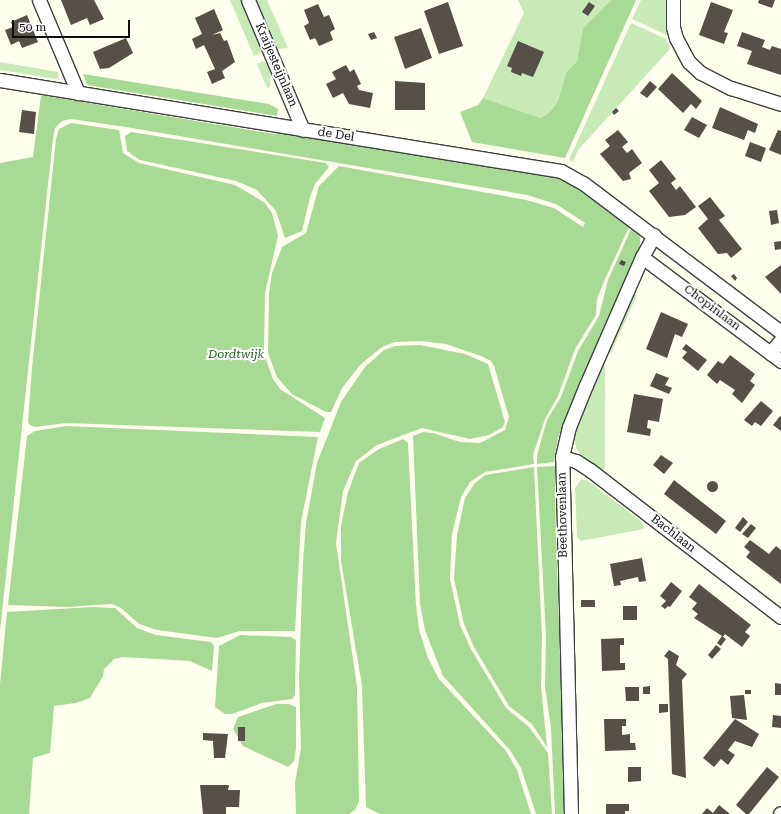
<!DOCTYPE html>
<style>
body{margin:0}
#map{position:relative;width:781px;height:814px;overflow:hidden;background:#ffffed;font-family:"Roboto Serif",serif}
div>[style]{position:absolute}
.green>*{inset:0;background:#c7eab6}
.forest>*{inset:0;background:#a7db95}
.building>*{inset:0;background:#565049}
.round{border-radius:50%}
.roads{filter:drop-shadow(1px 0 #404040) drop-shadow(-1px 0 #404040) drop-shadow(0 1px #404040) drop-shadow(0 -1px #404040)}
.street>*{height:13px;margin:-6.5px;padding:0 6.5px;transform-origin:6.5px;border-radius:6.5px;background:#fff}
span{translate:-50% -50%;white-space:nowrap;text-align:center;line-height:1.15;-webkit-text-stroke:4px #fff;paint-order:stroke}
.street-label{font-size:12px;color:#0d0d0d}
.park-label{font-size:12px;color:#1e651c;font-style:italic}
.scale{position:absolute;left:12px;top:20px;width:118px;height:18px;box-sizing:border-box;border:2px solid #0d0d0d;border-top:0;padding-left:5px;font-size:12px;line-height:14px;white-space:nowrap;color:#0d0d0d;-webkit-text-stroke:3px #fff;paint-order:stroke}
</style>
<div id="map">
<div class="green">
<div style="clip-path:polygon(230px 0,241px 0,262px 49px,260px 53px,254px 56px)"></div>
<div style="clip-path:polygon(256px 0,267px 0,288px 48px,277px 49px)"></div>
<div style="clip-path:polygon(518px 0,611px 0,583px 28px,577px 61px,566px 73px,558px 101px,549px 113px,540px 118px,483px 98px,524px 13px)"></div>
<div style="clip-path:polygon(641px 0,667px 0,669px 36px,632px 19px)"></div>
<div style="clip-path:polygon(631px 23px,666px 39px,670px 49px,578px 150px,573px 162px,569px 160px)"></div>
<div style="clip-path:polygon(263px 61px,271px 69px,270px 87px,267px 88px,257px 64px)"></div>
<div style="clip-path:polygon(0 62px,58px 72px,59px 76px,56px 79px,0 70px)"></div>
<div style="clip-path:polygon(632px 293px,637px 295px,611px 353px,607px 352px)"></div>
<div style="clip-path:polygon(602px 365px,605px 367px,605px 468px,602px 472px,578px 452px,573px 437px,576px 424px)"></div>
<div style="clip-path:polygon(581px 480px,587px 480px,642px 522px,644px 529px,581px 541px,577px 537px,575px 488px)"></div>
</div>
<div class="forest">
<div style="clip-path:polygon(611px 0,636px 0,565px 158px,472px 142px,460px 112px,478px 105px,483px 98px,540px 118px,549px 113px,558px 101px,566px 73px,577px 61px,583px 28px)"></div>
<div style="clip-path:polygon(83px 74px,269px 104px,278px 109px,277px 116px,87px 85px)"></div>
<div style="clip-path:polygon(41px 95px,274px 134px,281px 132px,559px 177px,569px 181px,630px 225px,605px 279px,597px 299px,596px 315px,575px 349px,558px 396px,545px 419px,533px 455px,534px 464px,485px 472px,470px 482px,461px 497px,452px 534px,450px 579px,460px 625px,471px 649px,506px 708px,529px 727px,548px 753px,552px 814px,536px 814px,521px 768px,510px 750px,443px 676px,425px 630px,420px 604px,413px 436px,423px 432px,433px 433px,460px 442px,480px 443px,505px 430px,509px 417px,494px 366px,491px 361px,481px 356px,446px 344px,421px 341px,395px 342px,382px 347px,361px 364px,342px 388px,331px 412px,326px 412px,292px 394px,277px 377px,268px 353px,269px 293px,272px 273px,282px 247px,306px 233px,319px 186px,339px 166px,526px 200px,554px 208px,583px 227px,585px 223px,556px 204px,527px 195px,126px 127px,71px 119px,62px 121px,55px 128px,53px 138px,0 631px,0 163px,33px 157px)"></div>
<div style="clip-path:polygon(71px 123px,119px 130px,123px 153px,139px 163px,235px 185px,264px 202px,272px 213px,278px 236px,265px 293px,264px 354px,273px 379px,280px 389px,325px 418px,320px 432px,66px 423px,35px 427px,30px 425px,28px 422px,32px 368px,56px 139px,59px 129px)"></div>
<div style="clip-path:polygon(131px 132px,326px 163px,329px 167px,315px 184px,310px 197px,302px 231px,285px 238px,276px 211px,257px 190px,236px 181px,140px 160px,127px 151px,125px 136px)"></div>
<div style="clip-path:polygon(632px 227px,640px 234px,640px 245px,558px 438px,554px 462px,537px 464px,537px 455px,547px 420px,561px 397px,578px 351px,599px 316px,608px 280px)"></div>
<div style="clip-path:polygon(420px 345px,465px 354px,488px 364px,505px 422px,503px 427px,489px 435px,470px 439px,422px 428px,377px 445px,356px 461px,343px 491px,336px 543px,357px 687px,359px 801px,355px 810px,349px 814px,296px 814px,295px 783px,301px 748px,299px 678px,303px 562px,306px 523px,317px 463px,341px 402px,365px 367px,384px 350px,395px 346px)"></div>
<div style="clip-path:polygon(66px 426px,318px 437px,301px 522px,295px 631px,240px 631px,217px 638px,157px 630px,139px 624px,121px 608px,112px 604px,67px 607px,8px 605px,27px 436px,35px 431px)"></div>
<div style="clip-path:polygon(403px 439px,408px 443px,416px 605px,419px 630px,428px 658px,439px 679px,506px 751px,517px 770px,531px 814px,380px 814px,366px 807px,362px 686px,341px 561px,341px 526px,348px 492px,359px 463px,379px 449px)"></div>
<div style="clip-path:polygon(555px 466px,555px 499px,565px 814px,555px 814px,551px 728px,545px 687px,546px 636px,537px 467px)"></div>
<div style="clip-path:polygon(534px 467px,542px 636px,541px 687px,547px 747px,532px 724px,509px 706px,474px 647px,464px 624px,454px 579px,457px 535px,465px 498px,474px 484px,485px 475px)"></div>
<div style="clip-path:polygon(92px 607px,115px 608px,137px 628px,156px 635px,211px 642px,214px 646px,212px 671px,190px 661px,123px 657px,114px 659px,104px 669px,103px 676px,90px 698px,76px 703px,54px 706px,50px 753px,33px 758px,29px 814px,0 814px,0 684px,7px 612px)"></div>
<div style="clip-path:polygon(240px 635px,291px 637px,296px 640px,295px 695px,292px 699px,262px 703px,232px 714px,225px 714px,215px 707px,219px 646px)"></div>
<div style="clip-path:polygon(276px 704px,289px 704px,296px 707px,296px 748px,294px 761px,288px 767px,243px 746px,233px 729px,238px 717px)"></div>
</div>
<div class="building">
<div style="clip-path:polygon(61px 0,94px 0,104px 19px,90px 25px,87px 18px,71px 25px)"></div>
<div style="clip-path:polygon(759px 0,775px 0,772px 8px,758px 3px)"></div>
<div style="clip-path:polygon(448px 2px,463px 46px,439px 54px,424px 11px)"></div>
<div style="clip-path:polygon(589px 2px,595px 6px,588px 16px,582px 12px)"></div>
<div style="clip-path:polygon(711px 2px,733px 10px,724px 32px,728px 33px,724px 44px,699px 35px)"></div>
<div style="clip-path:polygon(318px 4px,324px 17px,329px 15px,335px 29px,330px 32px,333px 40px,319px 46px,315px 38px,310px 40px,304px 26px,309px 23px,304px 10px)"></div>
<div style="clip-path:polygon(214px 9px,223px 30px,212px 35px,220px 33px,224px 41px,227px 40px,235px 62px,222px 71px,225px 78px,212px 84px,207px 72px,215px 69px,204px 45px,196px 49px,192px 39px,202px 34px,195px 18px)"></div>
<div style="clip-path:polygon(27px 15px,38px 42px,22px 48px,19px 41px,11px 45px,5px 30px,13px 27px,11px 22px)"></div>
<div style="clip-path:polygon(421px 28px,432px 58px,405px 69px,394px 37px)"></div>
<div style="clip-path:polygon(374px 32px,377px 38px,371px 40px,368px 34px)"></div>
<div style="clip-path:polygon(742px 32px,765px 40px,762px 47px,770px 50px,772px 46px,781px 49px,781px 75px,747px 64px,752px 51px,737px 46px)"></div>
<div style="clip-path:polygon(126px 38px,133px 53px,109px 68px,100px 69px,93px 52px)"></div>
<div style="clip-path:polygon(518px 41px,544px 52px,533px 77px,522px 73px,521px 76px,511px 72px,512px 68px,507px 66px)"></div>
<div style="clip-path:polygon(346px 65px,350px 72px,354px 69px,361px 84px,357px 86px,359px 90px,373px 93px,370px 108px,349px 104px,343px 93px,333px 98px,326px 84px,336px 79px,332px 72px)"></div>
<div style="clip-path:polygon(672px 73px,702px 101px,696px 109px,691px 104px,683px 113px,658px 89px)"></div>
<div style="clip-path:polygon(395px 81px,425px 83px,425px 110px,395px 110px)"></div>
<div style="clip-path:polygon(650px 81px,657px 87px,647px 98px,640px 93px)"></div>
<div style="clip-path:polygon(720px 107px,758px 124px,755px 133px,748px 130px,744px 140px,712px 128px)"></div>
<div style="clip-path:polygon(616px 108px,619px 111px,614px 115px,612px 112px)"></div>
<div style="clip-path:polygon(22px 110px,36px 112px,34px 134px,19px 132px)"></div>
<div style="clip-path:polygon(692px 117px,707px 125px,699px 138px,684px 130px)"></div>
<div style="clip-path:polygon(618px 130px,628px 142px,622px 147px,627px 153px,632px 149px,642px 163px,629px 173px,631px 179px,623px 181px,600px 154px,610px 146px,605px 140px)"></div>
<div style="clip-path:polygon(778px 130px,781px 131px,781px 155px,769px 150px)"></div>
<div style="clip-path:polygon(750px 142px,766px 148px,761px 162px,745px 156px)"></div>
<div style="clip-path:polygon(661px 160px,676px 179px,671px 183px,676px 190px,680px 186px,696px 207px,685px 215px,669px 217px,649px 191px,659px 183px,649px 170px)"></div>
<div style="clip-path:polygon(710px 197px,725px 216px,719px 220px,742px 249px,731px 258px,727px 253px,718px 254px,698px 228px,708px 219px,698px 206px)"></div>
<div style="clip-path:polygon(777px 210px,779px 223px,771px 225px,769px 211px)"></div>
<div style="clip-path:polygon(781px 241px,781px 249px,775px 250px,774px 242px)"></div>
<div style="clip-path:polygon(621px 260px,626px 262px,624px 266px,619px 264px)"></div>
<div style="clip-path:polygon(781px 265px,781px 294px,765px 277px)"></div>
<div style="clip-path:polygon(734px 274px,737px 278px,735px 281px,731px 276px)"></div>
<div style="clip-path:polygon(661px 312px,688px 324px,682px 337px,675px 334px,667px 358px,646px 349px)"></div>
<div style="clip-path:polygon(686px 344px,707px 360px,698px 371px,682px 358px,687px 352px,682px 349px)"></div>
<div style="clip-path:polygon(730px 355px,755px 374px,750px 381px,755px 385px,742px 403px,732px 394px,735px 390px,720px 380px,717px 384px,707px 375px,718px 361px,723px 364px)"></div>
<div style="clip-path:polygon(656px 373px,669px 378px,665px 385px,672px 388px,669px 394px,650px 386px)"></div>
<div style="clip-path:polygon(634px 394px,663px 399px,659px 422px,648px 420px,647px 428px,651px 429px,650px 436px,627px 432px)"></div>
<div style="clip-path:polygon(761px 401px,773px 411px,761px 426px,755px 422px,752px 426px,744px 420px)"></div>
<div style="clip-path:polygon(780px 416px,781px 417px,781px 431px,773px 425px)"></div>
<div style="clip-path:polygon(661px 455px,673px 463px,664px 474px,653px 465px)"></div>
<div style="clip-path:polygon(674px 480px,726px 521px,716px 534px,664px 494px)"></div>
<div class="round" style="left:706.5px;top:480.5px;width:11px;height:11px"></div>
<div style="clip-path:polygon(743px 517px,748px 522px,740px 532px,735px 528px)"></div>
<div style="clip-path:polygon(751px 524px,756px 528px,748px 538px,742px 534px)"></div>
<div style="clip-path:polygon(750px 540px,769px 554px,776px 546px,781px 550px,781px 584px,746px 557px,750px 552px,744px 547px)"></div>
<div style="clip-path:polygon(642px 558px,646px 581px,639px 582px,638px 577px,620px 581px,621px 585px,614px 586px,610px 564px)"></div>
<div style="clip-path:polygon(671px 582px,682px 591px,670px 607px,668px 606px,665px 609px,661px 606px,666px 601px,660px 596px)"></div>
<div style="clip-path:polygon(699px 584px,751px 625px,745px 632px,750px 636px,742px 647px,725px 634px,723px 637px,726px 639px,721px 646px,717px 643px,722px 636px,694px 618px,698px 614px,692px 609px,697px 603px,689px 597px)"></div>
<div style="clip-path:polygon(581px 600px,595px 600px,595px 607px,581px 607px)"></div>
<div style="clip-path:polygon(623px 606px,637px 606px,637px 620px,623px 620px)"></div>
<div style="clip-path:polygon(624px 638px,624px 645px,620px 645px,620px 663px,625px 663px,625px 670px,602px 671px,601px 639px)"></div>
<div style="clip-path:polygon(716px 645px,721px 649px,712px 659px,708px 655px)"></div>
<div style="clip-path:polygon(669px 650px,679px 656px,676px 665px,687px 674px,682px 680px,686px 778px,672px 774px,668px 659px,664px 656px)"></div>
<div style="clip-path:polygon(775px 683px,781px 684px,781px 695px,775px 695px)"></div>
<div style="clip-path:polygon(650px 686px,650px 694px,643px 694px,643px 687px)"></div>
<div style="clip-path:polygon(625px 687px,639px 687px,639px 701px,626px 701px)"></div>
<div style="clip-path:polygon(745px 690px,751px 690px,751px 694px,745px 694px)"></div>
<div style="clip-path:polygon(744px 695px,747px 720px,732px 718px,730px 696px)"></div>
<div style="clip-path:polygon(659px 704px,668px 704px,668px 712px,659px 713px)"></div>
<div style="clip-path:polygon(773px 715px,781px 716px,781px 728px,772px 727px)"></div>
<div style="clip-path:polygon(604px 719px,626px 719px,626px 726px,622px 726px,622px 735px,630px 734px,630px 743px,635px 743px,636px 750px,605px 751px)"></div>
<div style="clip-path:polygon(735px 719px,759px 734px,752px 747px,735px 741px,728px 750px,735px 755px,728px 765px,721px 759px,714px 767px,703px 758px)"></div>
<div style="clip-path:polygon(238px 727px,245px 727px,245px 741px,238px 741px)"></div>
<div style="clip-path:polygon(203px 733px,228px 734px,225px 758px,214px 758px,213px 741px,203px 740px)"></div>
<div style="clip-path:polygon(628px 767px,641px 767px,641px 781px,628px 782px)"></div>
<div style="clip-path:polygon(767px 767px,779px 777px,749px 814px,746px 814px,736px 805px)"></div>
<div style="clip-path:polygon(200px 785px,229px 785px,228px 790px,240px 790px,239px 807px,226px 807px,226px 814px,203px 814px)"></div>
<div style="clip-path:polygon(606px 804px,629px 804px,629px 811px,625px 811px,625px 814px,606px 814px)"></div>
<div style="clip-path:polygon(719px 805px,730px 814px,702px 814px,707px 808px,713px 813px)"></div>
</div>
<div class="roads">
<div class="street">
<div style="left:39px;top:0;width:101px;rotate:67.2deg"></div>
<div style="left:248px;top:0;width:141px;rotate:67.1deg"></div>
<div style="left:673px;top:0;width:27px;rotate:90deg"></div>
<div style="left:673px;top:27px;width:11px;rotate:75deg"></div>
<div style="left:676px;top:38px;width:27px;rotate:62deg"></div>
<div style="left:689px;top:62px;width:16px;rotate:43deg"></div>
<div style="left:701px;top:73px;width:34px;rotate:27deg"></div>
<div style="left:731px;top:88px;width:52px;rotate:17.7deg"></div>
<div style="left:0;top:80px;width:568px;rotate:9.21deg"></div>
<div style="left:561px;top:171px;width:25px;rotate:29deg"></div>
<div style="left:583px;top:183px;width:248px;rotate:37deg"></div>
<div style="left:642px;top:257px;width:174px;rotate:36.8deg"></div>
<div style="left:770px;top:353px;width:17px;rotate:-50deg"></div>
<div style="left:562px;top:457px;width:15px;rotate:16deg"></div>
<div style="left:576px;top:461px;width:17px;rotate:33deg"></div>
<div style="left:590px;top:470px;width:241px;rotate:37.6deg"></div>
<div style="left:571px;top:814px;width:357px;rotate:-91.4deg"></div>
<div style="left:562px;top:457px;width:31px;rotate:-77deg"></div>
<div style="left:569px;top:427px;width:45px;rotate:-68deg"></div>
<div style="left:586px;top:385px;width:140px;rotate:-66.4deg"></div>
<div style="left:642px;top:257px;width:25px;rotate:-61deg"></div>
<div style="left:780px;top:814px;width:1px;rotate:-45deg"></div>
</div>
</div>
<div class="street-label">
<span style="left:276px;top:65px;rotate:67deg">Kraijesteijnlaan</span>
<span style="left:336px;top:135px;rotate:9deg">de Del</span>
<span style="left:712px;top:308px;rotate:37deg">Chopinlaan</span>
<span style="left:563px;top:515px;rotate:-91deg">Beethovenlaan</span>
<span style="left:673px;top:534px;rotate:38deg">Bachlaan</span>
</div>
<div class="park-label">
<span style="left:236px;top:355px">Dordtwijk</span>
</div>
<div class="scale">50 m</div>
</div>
